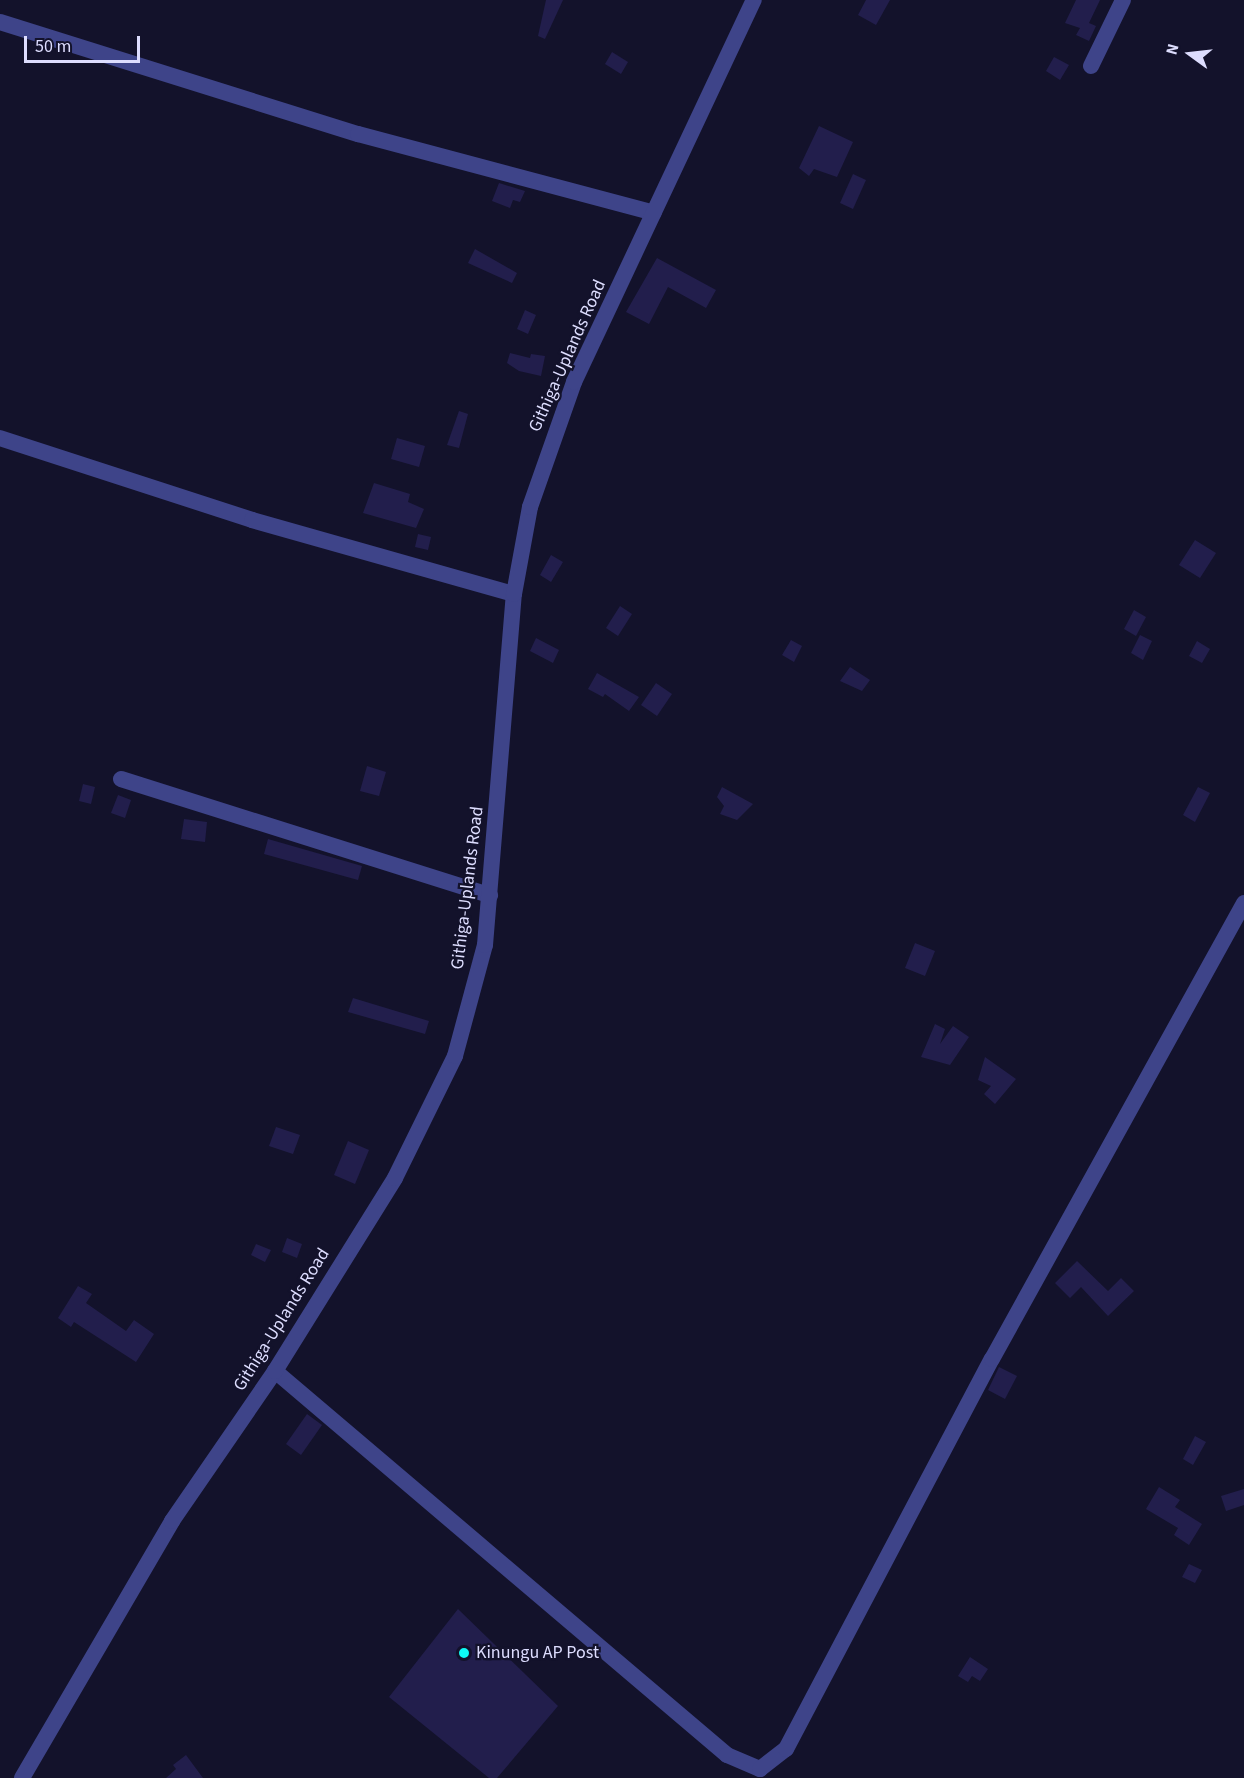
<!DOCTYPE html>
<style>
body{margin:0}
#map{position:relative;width:1244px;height:1778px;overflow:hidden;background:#13122b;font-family:"Source Sans 3",sans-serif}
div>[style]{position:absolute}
.building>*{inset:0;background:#221e4c}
.minor>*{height:16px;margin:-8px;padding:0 8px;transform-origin:8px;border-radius:8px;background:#3e4489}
.dots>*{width:16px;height:16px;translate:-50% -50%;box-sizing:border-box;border:3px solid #13122b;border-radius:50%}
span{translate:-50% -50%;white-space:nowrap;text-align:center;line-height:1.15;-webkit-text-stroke:4.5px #13122b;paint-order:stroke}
.street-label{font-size:18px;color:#ddddfe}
.poi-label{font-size:18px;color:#ddddfe}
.left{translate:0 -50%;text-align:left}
.north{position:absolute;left:1160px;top:24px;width:60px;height:60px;-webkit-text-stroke:4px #13122b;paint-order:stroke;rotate:285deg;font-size:16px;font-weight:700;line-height:24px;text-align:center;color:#ddddfe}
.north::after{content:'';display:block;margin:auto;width:21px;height:27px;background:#ddddfe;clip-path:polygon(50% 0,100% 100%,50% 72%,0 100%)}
.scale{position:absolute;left:24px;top:36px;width:116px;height:27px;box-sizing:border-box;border:3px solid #ddddfe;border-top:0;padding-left:8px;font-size:18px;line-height:21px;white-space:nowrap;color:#ddddfe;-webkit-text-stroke:4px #13122b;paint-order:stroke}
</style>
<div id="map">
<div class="building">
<div style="clip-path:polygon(546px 0,563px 0,545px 39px,538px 36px)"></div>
<div style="clip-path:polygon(866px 0,890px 0,876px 25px,858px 15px)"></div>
<div style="clip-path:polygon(1076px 0,1100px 0,1089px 23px,1096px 26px,1089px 41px,1076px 35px,1080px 28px,1065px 23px)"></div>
<div style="clip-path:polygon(612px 52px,628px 62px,621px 74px,605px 64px)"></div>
<div style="clip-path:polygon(1054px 57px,1069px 65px,1060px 80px,1046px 71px)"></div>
<div style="clip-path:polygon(819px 126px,853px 142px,837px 177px,814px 169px,809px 176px,799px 168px)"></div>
<div style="clip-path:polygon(853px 174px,866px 180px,853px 209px,840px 203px)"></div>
<div style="clip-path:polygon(499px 183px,525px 191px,520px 202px,513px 200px,510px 208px,492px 201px)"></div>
<div style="clip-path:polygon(475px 249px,517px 273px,512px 283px,468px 263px)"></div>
<div style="clip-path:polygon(657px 258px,716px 290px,706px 308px,668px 287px,649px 324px,626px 312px)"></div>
<div style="clip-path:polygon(525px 310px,536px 315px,528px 334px,517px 329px)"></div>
<div style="clip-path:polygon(510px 353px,530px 358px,531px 354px,545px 356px,541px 376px,519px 371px,507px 363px)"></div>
<div style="clip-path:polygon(459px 411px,468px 414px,459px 448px,447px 445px)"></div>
<div style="clip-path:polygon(397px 438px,425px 446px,419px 467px,391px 459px)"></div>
<div style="clip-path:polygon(374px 483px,410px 494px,408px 502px,424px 509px,416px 528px,363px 513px)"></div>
<div style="clip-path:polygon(418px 534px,431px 537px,428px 550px,415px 547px)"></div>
<div style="clip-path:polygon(1195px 540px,1216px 553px,1200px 578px,1179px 565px)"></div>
<div style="clip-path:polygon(551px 555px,563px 562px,551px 582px,540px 575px)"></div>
<div style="clip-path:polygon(620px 606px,632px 614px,618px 636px,606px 628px)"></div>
<div style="clip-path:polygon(1134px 610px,1146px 617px,1136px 636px,1124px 629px)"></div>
<div style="clip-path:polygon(1140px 635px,1152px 641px,1143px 660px,1131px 653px)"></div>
<div style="clip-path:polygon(536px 638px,559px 650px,553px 663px,530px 651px)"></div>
<div style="clip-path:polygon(791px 640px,802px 646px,794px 662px,782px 655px)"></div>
<div style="clip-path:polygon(1197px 641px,1210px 649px,1202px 663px,1189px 656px)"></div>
<div style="clip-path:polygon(850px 667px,870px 680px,862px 691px,840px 681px)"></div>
<div style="clip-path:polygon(597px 673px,639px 697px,629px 711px,605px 694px,603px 697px,588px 689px)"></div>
<div style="clip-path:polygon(656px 683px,672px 694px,657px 716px,641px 705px)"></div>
<div style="clip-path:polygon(367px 766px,386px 772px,379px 796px,360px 791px)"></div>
<div style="clip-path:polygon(83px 784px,95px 787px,91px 804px,79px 801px)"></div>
<div style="clip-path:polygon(722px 787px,753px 804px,737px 820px,720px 814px,724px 806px,717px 797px)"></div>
<div style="clip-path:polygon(1198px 787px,1210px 793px,1195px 822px,1183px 815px)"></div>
<div style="clip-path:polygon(118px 795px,131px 800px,125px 818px,111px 813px)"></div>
<div style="clip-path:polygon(184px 819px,207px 822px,205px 842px,181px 839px)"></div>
<div style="clip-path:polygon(268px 839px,362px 866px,358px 880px,264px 854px)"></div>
<div style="clip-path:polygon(915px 943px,935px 951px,925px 976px,905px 968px)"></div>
<div style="clip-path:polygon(353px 998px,429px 1021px,425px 1034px,348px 1012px)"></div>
<div style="clip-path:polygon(935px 1024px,945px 1029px,940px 1044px,953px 1026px,969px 1037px,950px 1065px,921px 1057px)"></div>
<div style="clip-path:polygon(985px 1057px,1016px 1079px,995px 1104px,984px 1094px,991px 1086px,978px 1080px)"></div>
<div style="clip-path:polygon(276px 1127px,300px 1135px,293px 1154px,269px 1146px)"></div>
<div style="clip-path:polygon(348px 1141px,369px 1150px,355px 1184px,334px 1175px)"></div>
<div style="clip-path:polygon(287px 1238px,302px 1244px,297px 1258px,282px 1252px)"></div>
<div style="clip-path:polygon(256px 1244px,271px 1250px,265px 1262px,251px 1255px)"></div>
<div style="clip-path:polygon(1077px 1261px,1108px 1291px,1121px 1278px,1134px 1291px,1108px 1316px,1081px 1287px,1070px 1298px,1055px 1283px)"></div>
<div style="clip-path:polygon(78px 1286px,92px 1294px,86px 1303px,126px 1331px,134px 1320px,154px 1334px,136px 1362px,74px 1322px,71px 1327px,58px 1318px)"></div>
<div style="clip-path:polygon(999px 1367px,1017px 1376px,1005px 1399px,988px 1390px)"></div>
<div style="clip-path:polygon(307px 1414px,322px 1425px,301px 1455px,286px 1444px)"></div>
<div style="clip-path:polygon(1195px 1436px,1206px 1442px,1193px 1465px,1183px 1459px)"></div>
<div style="clip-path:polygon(1159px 1487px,1180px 1500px,1175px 1507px,1202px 1524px,1189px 1545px,1174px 1535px,1178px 1528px,1146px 1509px)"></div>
<div style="clip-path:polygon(1244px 1489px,1244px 1505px,1226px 1511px,1221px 1496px)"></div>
<div style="clip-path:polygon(1189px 1564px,1202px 1570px,1195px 1583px,1182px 1577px)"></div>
<div style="clip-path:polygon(458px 1609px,558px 1706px,497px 1778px,489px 1778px,389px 1697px)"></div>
<div style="clip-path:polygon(970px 1657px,988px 1669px,980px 1681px,972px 1676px,968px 1682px,958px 1676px)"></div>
<div style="clip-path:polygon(186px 1755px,203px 1778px,166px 1778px,176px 1769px,173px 1765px)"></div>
</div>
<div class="minor">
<div style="left:0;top:22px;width:375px;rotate:17.4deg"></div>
<div style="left:358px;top:134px;width:306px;rotate:14.9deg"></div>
<div style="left:1091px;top:66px;width:73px;rotate:-64.1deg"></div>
<div style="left:0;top:438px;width:265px;rotate:18deg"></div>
<div style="left:252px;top:520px;width:272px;rotate:15.8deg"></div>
<div style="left:121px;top:779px;width:387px;rotate:17.5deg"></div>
<div style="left:275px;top:1371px;width:593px;rotate:40.35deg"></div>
<div style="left:727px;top:1755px;width:36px;rotate:23deg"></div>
<div style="left:760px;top:1769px;width:33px;rotate:-38deg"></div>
<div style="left:786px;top:1749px;width:441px;rotate:-62.2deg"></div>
<div style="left:992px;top:1359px;width:521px;rotate:-61.07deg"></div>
<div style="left:22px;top:1778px;width:298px;rotate:-59.7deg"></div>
<div style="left:172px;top:1521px;width:182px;rotate:-55.5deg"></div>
<div style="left:275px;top:1371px;width:227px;rotate:-58.1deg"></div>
<div style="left:395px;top:1178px;width:136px;rotate:-63.8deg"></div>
<div style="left:455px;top:1056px;width:115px;rotate:-74.9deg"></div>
<div style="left:485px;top:945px;width:352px;rotate:-85.3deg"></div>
<div style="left:514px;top:594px;width:88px;rotate:-79.6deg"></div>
<div style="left:530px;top:507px;width:133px;rotate:-70.6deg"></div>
<div style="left:574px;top:382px;width:422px;rotate:-64.8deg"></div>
</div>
<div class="dots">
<div style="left:464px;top:1653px;background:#0ef9f5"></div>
</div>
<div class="street-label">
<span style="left:568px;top:356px;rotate:-66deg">Githiga-Uplands Road</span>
<span style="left:468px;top:888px;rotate:-83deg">Githiga-Uplands Road</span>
<span style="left:282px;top:1320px;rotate:-58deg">Githiga-Uplands Road</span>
</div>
<div class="poi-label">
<span class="left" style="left:476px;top:1653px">Kinungu AP Post</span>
</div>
<div class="north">N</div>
<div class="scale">50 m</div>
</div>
